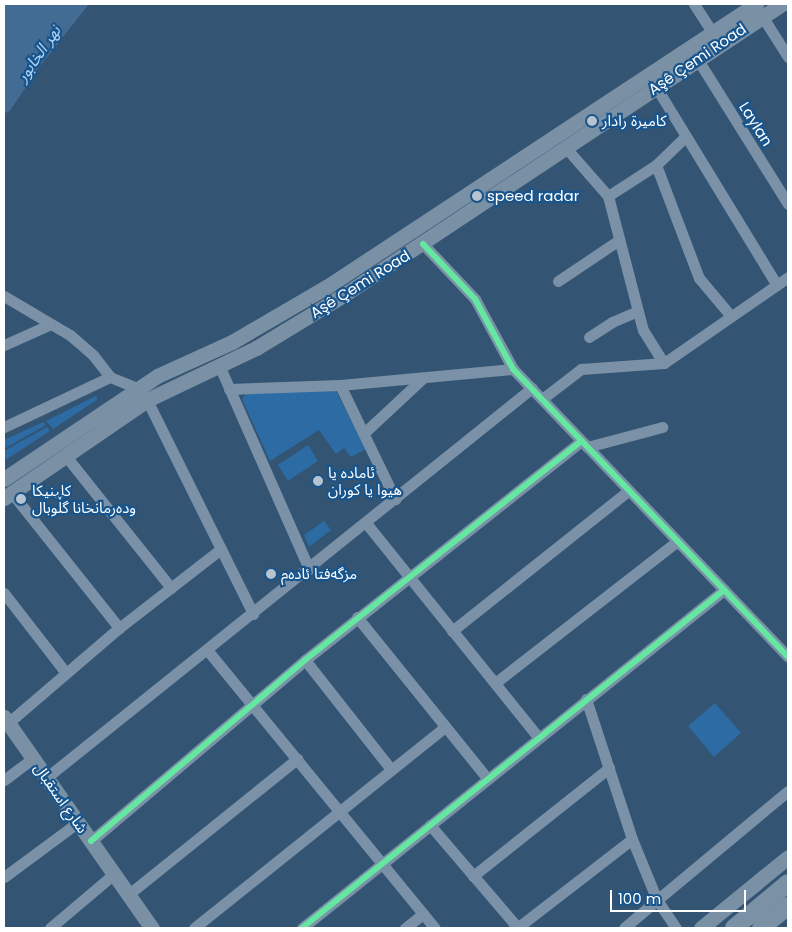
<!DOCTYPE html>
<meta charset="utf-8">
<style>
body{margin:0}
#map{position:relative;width:792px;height:932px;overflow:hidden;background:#335472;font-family:Poppins,"Noto Sans Arabic",sans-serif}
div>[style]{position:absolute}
.green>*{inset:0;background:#2c6ba3}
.water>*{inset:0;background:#426c94}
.river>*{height:16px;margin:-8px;padding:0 8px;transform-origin:8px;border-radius:8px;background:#426c94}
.minor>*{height:11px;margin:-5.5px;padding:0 5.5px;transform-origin:5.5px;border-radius:5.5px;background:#7a91a7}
.major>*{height:15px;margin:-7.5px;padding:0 7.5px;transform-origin:7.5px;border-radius:7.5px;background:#7990a5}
.highway>*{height:18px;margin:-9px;padding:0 9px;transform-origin:9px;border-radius:9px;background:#7b91a5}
.cycleway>*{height:6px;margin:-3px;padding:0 3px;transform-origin:3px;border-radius:3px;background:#66e7a1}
.dots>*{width:14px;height:14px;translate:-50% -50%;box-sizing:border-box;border:2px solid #18558d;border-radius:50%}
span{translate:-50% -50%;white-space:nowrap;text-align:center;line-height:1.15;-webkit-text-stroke:4.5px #18558d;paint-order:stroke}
.street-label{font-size:15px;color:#fff}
.poi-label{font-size:15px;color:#fff}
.left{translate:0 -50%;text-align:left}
.water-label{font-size:16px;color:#b0d5f6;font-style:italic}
.frame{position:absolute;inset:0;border:5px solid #fff;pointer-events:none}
.scale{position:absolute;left:610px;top:890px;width:136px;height:22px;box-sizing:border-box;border:2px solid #fff;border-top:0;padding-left:6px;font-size:15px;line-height:18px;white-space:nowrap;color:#fff;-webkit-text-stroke:4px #18558d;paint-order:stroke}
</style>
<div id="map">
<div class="green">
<div style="clip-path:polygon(335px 389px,366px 449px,351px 457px,344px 448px,336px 454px,319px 430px,270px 461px,242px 399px,246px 394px)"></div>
<div style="clip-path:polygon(96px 396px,98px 399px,53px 429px,46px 421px)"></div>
<div style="clip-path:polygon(43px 422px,46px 425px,4px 449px,4px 440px)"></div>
<div style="clip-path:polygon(47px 427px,50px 431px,4px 461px,4px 451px)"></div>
<div style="clip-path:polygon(308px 445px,318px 461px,288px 481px,278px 465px)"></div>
<div style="clip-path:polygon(324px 521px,331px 530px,309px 547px,304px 535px)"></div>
<div style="clip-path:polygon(715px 703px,741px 733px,714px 757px,688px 726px)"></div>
</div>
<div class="water">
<div style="clip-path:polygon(4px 4px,89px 4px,29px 80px,11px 86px,4px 102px)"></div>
</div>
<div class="river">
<div style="left:4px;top:105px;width:46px;rotate:-55.6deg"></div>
</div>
<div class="minor">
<div style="left:694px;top:4px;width:33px;rotate:57deg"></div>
<div style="left:762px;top:16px;width:49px;rotate:57.6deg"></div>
<div style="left:698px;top:60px;width:170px;rotate:58deg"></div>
<div style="left:656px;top:87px;width:232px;rotate:58.6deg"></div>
<div style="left:566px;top:148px;width:64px;rotate:48.8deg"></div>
<div style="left:608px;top:196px;width:138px;rotate:75.4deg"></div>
<div style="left:643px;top:330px;width:39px;rotate:58deg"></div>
<div style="left:656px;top:165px;width:121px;rotate:69.2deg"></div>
<div style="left:699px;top:278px;width:48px;rotate:50deg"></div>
<div style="left:608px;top:196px;width:57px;rotate:-32.9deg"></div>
<div style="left:656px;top:165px;width:40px;rotate:-44deg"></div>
<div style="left:423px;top:244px;width:76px;rotate:46.6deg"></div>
<div style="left:475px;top:299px;width:80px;rotate:61.5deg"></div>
<div style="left:513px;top:369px;width:398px;rotate:46.3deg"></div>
<div style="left:558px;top:281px;width:73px;rotate:-33.9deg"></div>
<div style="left:4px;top:296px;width:77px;rotate:30.6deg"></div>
<div style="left:70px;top:335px;width:30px;rotate:41deg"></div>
<div style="left:93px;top:355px;width:28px;rotate:52deg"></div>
<div style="left:110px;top:377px;width:29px;rotate:22deg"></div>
<div style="left:589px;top:337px;width:27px;rotate:-33deg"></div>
<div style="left:612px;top:322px;width:28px;rotate:-23deg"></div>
<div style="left:4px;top:345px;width:49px;rotate:-24deg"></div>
<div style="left:219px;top:365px;width:223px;rotate:66.2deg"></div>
<div style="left:340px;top:385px;width:127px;rotate:64.2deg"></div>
<div style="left:229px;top:389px;width:111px;rotate:-2.1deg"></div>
<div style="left:340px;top:385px;width:174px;rotate:-5.3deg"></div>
<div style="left:542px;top:399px;width:49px;rotate:-37.6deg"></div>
<div style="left:581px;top:369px;width:83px;rotate:-4.1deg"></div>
<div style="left:664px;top:363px;width:151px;rotate:-34.7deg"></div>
<div style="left:147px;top:400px;width:239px;rotate:63.6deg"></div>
<div style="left:4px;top:427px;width:117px;rotate:-25.3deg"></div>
<div style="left:364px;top:433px;width:81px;rotate:-43deg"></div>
<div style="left:587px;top:447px;width:78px;rotate:-14.9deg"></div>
<div style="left:65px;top:455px;width:170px;rotate:51.4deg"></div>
<div style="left:11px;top:492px;width:174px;rotate:51.5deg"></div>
<div style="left:366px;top:523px;width:275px;rotate:51.2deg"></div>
<div style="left:4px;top:593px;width:101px;rotate:52.2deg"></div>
<div style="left:357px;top:617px;width:207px;rotate:51.1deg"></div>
<div style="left:452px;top:631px;width:225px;rotate:-38.5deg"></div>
<div style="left:208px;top:651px;width:358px;rotate:50.7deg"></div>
<div style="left:305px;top:660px;width:137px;rotate:51.8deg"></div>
<div style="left:495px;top:683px;width:229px;rotate:-37.9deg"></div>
<div style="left:586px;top:699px;width:147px;rotate:71.8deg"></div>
<div style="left:632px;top:839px;width:66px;rotate:67.7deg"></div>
<div style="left:657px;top:900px;width:43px;rotate:139.7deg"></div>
<div style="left:8px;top:723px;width:146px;rotate:-40.6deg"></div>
<div style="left:119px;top:628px;width:129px;rotate:-37.8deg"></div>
<div style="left:46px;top:778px;width:623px;rotate:-38.75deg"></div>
<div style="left:4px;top:780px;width:36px;rotate:-37deg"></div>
<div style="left:430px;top:825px;width:134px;rotate:49.5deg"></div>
<div style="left:91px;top:841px;width:280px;rotate:-40.2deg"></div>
<div style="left:305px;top:660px;width:352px;rotate:-38.4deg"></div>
<div style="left:473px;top:876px;width:174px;rotate:-38.5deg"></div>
<div style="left:4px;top:877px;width:91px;rotate:-36.5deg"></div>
<div style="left:129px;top:894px;width:216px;rotate:-38.8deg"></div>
<div style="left:50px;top:928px;width:84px;rotate:-40.2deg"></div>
<div style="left:194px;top:928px;width:320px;rotate:-38.7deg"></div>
<div style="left:302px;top:928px;width:541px;rotate:-38.69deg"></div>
<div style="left:405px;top:928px;width:23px;rotate:-38deg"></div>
<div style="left:517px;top:928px;width:145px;rotate:-37.7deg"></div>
<div style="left:676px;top:928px;width:34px;rotate:-124deg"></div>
<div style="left:657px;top:900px;width:170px;rotate:-39.8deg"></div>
</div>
<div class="major">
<div style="left:4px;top:479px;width:184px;rotate:-33.9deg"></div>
<div style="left:157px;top:376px;width:82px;rotate:-24.4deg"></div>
<div style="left:232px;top:342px;width:111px;rotate:-30.3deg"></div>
<div style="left:328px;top:286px;width:513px;rotate:-33.38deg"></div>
<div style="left:4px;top:498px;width:173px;rotate:-34.4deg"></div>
<div style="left:147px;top:400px;width:121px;rotate:-25.5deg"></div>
<div style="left:256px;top:348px;width:104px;rotate:-31.2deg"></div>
<div style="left:345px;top:294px;width:524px;rotate:-33.57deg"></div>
<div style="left:4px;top:717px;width:258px;rotate:55deg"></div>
<div style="left:701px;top:928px;width:112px;rotate:-39.2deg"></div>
</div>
<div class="highway">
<div style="left:734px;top:928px;width:70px;rotate:-39.8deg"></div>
<div style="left:761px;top:928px;width:35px;rotate:-39deg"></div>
</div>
<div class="cycleway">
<div style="left:423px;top:244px;width:76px;rotate:46.6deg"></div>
<div style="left:475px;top:299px;width:80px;rotate:61.5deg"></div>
<div style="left:513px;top:369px;width:398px;rotate:46.3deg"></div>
<div style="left:91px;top:841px;width:280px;rotate:-40.2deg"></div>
<div style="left:305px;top:660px;width:352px;rotate:-38.4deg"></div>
<div style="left:302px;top:928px;width:541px;rotate:-38.69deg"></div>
</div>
<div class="dots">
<div style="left:592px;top:121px;background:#b8c3ce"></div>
<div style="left:477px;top:196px;background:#b8c3ce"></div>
<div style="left:318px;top:481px;background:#b8c3ce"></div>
<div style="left:21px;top:499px;background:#b8c3ce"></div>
<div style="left:271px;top:574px;background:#b8c3ce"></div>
</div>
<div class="street-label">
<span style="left:697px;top:59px;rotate:-34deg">Aşê Çemi Road</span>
<span style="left:756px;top:124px;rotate:58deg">Laylan</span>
<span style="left:360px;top:284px;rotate:-32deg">Aşê Çemi Road</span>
<span style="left:61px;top:798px;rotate:55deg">شارع استقبال</span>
</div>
<div class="poi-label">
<span class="left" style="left:602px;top:121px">كاميرة رادار</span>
<span class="left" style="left:487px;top:196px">speed radar</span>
<span class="left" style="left:328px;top:481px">ئاماده یا<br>هیوا یا کوران</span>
<span class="left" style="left:32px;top:499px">کلینیکا<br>ودەرمانخانا گڵوبال</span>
<span class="left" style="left:281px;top:574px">مزگەفتا ئادەم</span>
</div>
<div class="water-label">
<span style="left:39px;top:54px;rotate:-55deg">نهر الخابور</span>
</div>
<div class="frame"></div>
<div class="scale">100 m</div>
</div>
